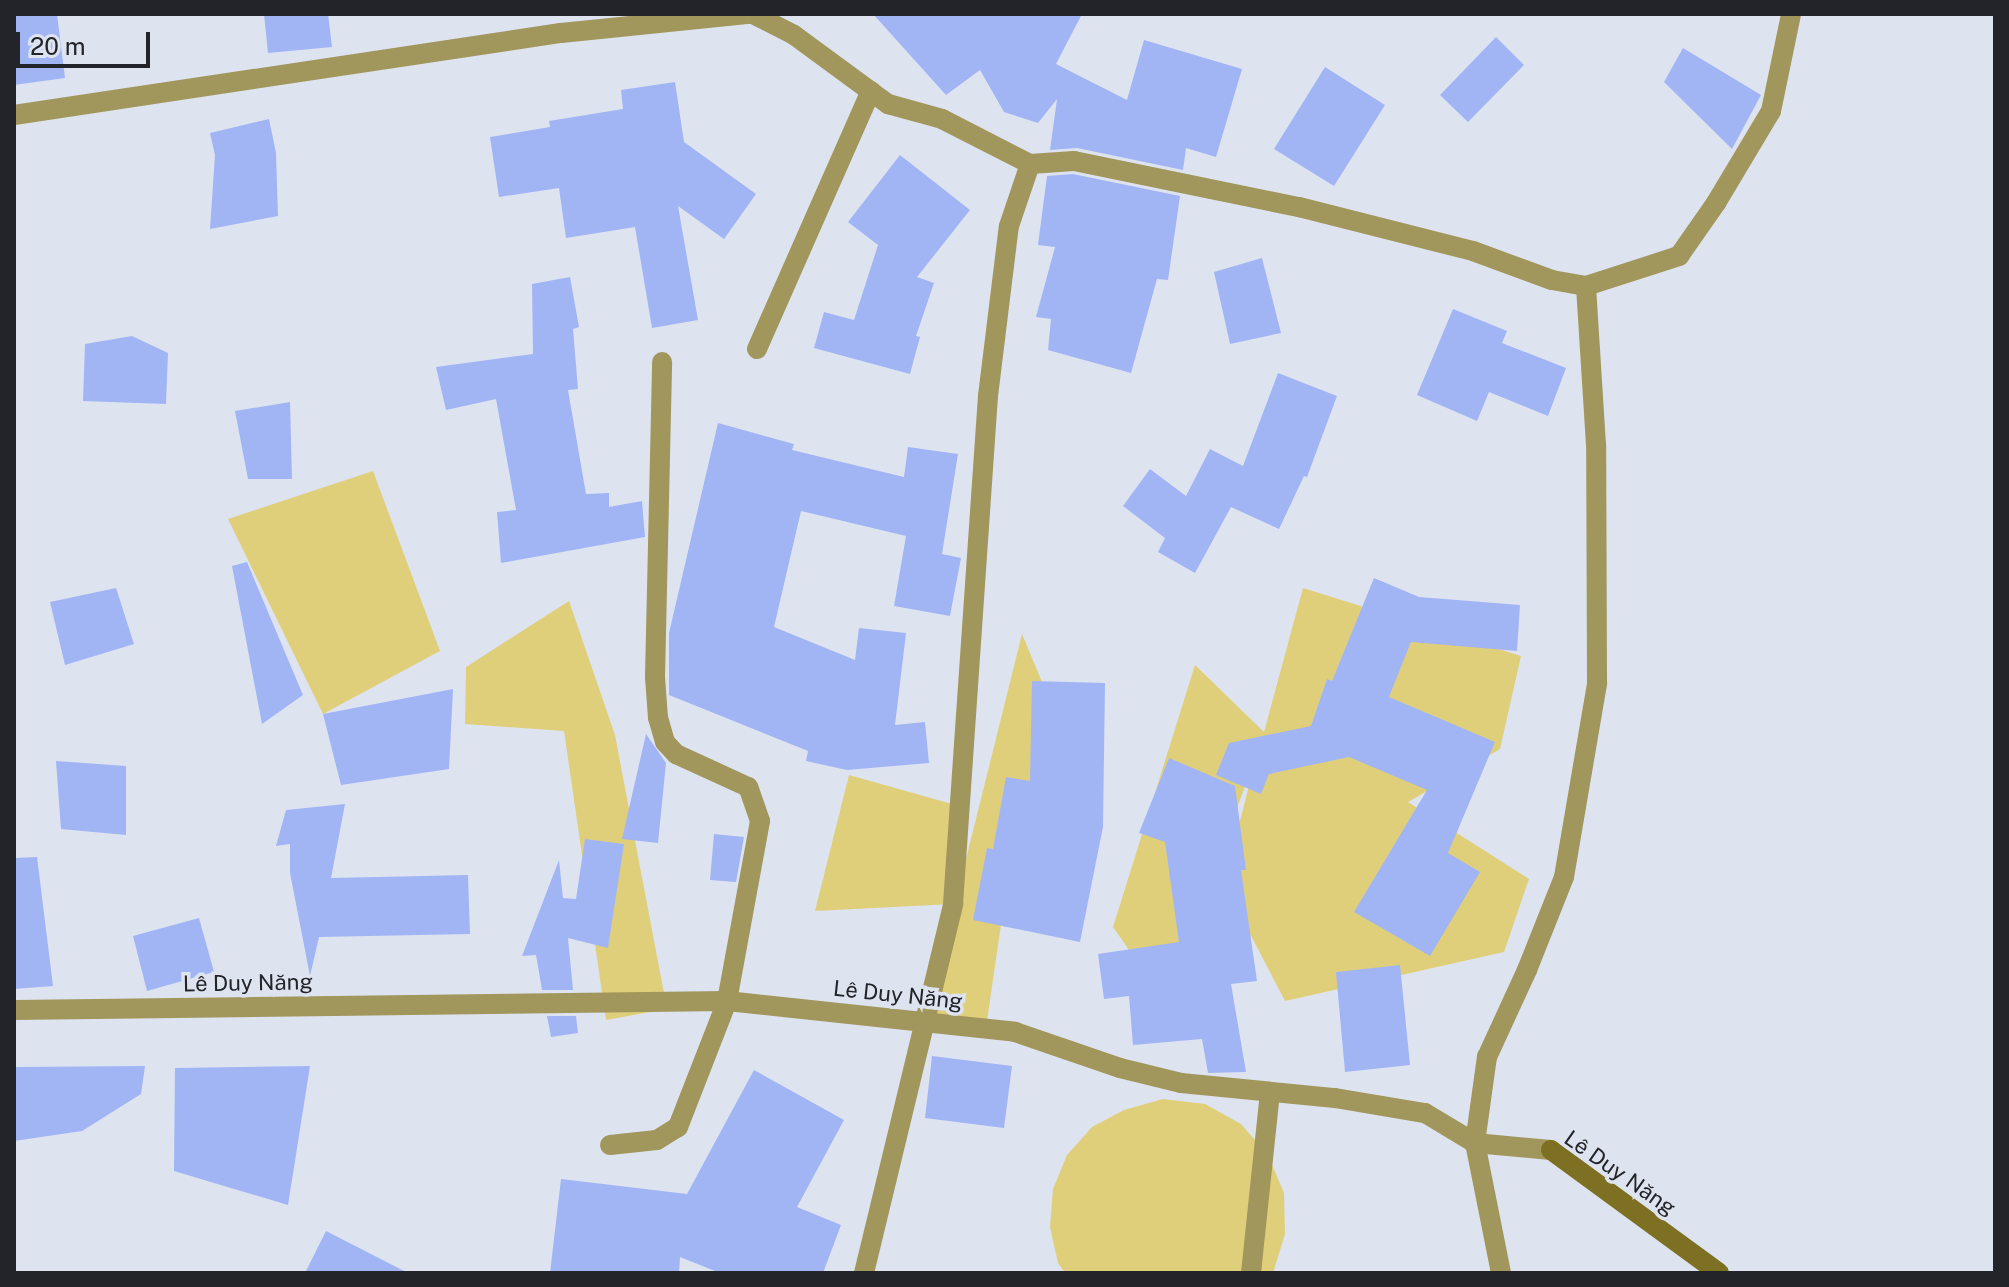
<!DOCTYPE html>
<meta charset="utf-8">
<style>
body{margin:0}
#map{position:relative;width:2009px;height:1287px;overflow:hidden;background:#dee3f0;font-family:"Public Sans",sans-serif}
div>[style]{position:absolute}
.green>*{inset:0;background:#e0cf7a}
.building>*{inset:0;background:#a1b5f5}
.street>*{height:20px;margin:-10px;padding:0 10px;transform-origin:10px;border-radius:10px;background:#a1965b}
.secondary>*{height:20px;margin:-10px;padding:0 10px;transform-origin:10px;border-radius:10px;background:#7e7023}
span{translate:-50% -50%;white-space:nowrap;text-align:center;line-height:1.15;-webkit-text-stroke:7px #dee3f0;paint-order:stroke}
.street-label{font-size:22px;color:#222429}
.frame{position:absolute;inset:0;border:16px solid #222429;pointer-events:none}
.scale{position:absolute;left:16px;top:32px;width:134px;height:36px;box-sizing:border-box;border:4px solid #222429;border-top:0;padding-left:10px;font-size:24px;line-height:28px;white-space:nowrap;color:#222429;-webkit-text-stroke:6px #dee3f0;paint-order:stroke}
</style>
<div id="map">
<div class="green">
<div style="clip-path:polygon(373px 471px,440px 651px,323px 714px,228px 519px)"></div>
<div style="clip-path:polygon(1303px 588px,1521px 656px,1500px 749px,1408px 802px,1529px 879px,1504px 952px,1285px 1001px,1224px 884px,1257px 754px,1201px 906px,1161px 996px,1113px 927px,1195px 665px,1264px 732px)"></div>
<div style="clip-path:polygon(569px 601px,615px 735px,667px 1009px,606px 1020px,564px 731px,465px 724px,466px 667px)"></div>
<div style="clip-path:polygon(1022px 634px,1060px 725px,1013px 842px,987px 1021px,927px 1016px)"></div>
<div style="clip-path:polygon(849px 775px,952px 804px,953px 904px,815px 911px)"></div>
<div style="clip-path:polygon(1163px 1099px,1205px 1104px,1241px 1124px,1268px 1155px,1284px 1193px,1285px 1234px,1273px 1273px,1065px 1273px,1058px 1263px,1050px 1227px,1053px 1189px,1067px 1155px,1092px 1127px,1124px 1110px)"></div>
</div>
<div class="building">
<div style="clip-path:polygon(14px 14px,57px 14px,65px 78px,14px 85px)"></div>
<div style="clip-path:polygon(264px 14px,328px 14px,332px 47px,268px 53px)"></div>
<div style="clip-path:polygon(873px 14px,1082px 14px,1056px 64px,1127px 100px,1144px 40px,1242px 69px,1216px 157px,1186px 148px,1183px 170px,1077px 148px,1050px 150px,1057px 99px,1038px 123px,1004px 112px,980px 70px,946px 95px)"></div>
<div style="clip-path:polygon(1496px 37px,1524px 65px,1468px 122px,1440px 95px)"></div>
<div style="clip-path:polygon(1683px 48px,1761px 95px,1732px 149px,1664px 82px)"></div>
<div style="clip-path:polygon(1325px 67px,1385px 105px,1334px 186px,1274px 149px)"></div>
<div style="clip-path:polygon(675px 82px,684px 142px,756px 194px,724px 239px,678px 206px,698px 320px,652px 328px,635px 227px,566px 238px,559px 188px,499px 197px,490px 137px,550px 127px,549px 121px,623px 109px,621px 90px)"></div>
<div style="clip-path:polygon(269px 119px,276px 153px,278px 216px,210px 229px,215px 155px,210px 133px)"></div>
<div style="clip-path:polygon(900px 155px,970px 210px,917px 277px,934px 283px,916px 336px,920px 337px,910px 374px,814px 348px,824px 312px,854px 320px,878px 245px,848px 222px)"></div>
<div style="clip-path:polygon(1073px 174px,1180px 196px,1168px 280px,1157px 279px,1131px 373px,1048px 350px,1051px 319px,1036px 317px,1055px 247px,1038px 245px,1047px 176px)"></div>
<div style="clip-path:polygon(1262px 258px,1281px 333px,1230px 344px,1214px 272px)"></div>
<div style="clip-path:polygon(570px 277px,579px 327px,573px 329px,578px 389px,568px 390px,586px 494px,609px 493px,609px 507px,642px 501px,645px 537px,501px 563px,497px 512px,516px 510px,496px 399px,446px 410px,436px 367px,533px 354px,532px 284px)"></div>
<div style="clip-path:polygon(1453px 309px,1507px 331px,1502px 343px,1566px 368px,1548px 416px,1489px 392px,1477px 421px,1417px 395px)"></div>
<div style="clip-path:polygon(132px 336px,168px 353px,166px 404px,83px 401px,85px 344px)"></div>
<div style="clip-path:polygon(1278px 373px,1337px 396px,1307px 477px,1304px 476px,1279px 529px,1231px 507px,1195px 573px,1158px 552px,1165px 538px,1123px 506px,1150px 469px,1186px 496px,1210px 449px,1243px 466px)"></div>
<div style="clip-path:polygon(290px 402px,292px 479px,248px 479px,235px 411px)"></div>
<div style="clip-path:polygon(718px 423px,794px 444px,792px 450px,904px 477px,908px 447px,958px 454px,942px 554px,961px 558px,950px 616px,894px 606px,906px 536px,801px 511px,774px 627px,855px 660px,859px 628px,906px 633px,895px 725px,925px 722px,929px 763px,847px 770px,806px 761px,808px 751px,669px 695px,669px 633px)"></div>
<div style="clip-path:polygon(247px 562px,303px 695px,262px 724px,232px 566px)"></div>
<div style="clip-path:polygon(1374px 578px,1419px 597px,1520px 605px,1517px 651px,1411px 642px,1389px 697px,1495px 742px,1448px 853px,1480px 872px,1430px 956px,1354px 912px,1427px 790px,1349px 757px,1269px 774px,1261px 794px,1216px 775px,1229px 743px,1311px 726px,1327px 679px,1332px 681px)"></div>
<div style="clip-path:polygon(116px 588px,134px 644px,65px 665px,50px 602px)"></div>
<div style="clip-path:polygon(1032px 681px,1105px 683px,1103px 827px,1080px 942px,973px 920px,987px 848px,993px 849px,1006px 777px,1030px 781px)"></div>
<div style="clip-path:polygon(453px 689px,449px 769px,341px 785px,323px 714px)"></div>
<div style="clip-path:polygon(646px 734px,666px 763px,658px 843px,622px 839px)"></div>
<div style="clip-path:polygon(1169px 758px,1235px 786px,1246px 870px,1241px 870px,1257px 981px,1231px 984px,1246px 1072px,1208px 1073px,1202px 1039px,1133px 1045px,1129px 996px,1104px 999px,1098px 954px,1179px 942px,1165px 842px,1139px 833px)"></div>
<div style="clip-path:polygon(56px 761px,126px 766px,126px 835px,61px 829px)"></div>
<div style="clip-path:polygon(345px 804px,331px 878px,468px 875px,470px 934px,319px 937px,310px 976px,290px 873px,290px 844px,276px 846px,286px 810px)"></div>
<div style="clip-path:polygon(714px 834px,744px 837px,736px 882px,710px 880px)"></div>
<div style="clip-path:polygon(585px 839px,624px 844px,608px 948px,568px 938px,573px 990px,542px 990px,536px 955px,522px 956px,559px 860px,563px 898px,576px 899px)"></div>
<div style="clip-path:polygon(37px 857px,53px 986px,14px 989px,14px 858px)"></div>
<div style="clip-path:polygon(199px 918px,214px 972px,147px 991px,133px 936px)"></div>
<div style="clip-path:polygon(1400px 965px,1410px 1065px,1345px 1072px,1336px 972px)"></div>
<div style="clip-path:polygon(547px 1016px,576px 1016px,578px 1033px,551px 1037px)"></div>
<div style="clip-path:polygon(932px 1056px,1012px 1066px,1004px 1128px,925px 1118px)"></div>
<div style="clip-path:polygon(145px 1066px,141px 1094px,82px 1131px,14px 1141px,14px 1067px)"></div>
<div style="clip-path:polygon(310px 1066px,288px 1205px,174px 1171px,175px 1068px)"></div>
<div style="clip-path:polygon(754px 1070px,844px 1120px,797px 1207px,841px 1225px,823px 1273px,720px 1273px,680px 1257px,679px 1273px,550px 1273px,561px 1179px,687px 1194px)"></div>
<div style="clip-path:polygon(326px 1231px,408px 1273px,305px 1273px)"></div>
</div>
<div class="street">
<div style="left:753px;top:14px;width:46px;rotate:27.1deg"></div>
<div style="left:794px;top:35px;width:117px;rotate:36.3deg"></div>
<div style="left:888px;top:104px;width:56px;rotate:15.5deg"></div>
<div style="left:942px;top:119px;width:99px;rotate:27.1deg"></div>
<div style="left:1030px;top:164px;width:44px;rotate:-3.9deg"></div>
<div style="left:1074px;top:161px;width:230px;rotate:11.6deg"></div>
<div style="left:1299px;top:207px;width:179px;rotate:14.2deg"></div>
<div style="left:1473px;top:251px;width:84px;rotate:20.2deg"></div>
<div style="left:1552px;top:280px;width:35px;rotate:10deg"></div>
<div style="left:14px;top:115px;width:553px;rotate:-8.53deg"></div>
<div style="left:561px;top:33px;width:189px;rotate:-5.8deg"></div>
<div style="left:757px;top:349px;width:282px;rotate:-66.2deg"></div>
<div style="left:14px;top:1010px;width:713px;rotate:-0.72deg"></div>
<div style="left:727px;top:1001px;width:290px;rotate:6.1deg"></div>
<div style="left:1015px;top:1032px;width:111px;rotate:18.9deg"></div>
<div style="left:1120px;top:1068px;width:63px;rotate:13.8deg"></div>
<div style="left:1181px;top:1083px;width:155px;rotate:5.6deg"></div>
<div style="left:1335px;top:1098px;width:91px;rotate:9.5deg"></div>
<div style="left:1425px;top:1113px;width:58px;rotate:31deg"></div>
<div style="left:1475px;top:1143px;width:76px;rotate:5.3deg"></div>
<div style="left:610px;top:1145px;width:47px;rotate:-6.1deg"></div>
<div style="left:657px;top:1140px;width:25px;rotate:-32deg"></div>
<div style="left:678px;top:1127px;width:135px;rotate:-68.7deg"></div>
<div style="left:727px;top:1001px;width:183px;rotate:-79.6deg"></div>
<div style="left:760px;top:821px;width:36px;rotate:-109deg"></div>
<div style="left:748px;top:787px;width:79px;rotate:-155.4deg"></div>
<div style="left:676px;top:754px;width:16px;rotate:-133deg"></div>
<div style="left:665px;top:742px;width:25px;rotate:-106deg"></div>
<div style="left:658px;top:718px;width:41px;rotate:-94.2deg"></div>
<div style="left:655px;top:677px;width:315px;rotate:-88.7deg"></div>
<div style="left:864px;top:1273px;width:380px;rotate:-76.4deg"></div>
<div style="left:953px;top:904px;width:509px;rotate:-86.06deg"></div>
<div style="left:988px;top:396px;width:171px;rotate:-83deg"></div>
<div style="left:1009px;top:226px;width:65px;rotate:-71.3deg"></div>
<div style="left:1251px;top:1273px;width:181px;rotate:-84deg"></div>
<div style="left:1501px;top:1273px;width:133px;rotate:-101.3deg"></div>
<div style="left:1475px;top:1143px;width:87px;rotate:-82.1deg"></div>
<div style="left:1487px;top:1057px;width:96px;rotate:-65.3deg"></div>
<div style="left:1527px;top:970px;width:100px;rotate:-68.3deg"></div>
<div style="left:1564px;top:877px;width:197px;rotate:-80.3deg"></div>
<div style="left:1597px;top:683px;width:238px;rotate:-90.2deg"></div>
<div style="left:1596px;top:445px;width:159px;rotate:-93.6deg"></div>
<div style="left:1586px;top:286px;width:98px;rotate:-17.9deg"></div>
<div style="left:1679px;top:256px;width:65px;rotate:-55.1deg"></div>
<div style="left:1716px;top:203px;width:107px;rotate:-59.1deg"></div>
<div style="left:1771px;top:111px;width:99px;rotate:-78.3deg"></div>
</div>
<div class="secondary">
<div style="left:1551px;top:1150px;width:208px;rotate:36.2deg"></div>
</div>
<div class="street-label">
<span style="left:248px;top:983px;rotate:-1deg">Lê Duy Năng</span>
<span style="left:898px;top:995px;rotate:6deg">Lê Duy Năng</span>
<span style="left:1620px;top:1173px;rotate:35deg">Lê Duy Năng</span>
</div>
<div class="frame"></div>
<div class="scale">20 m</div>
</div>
